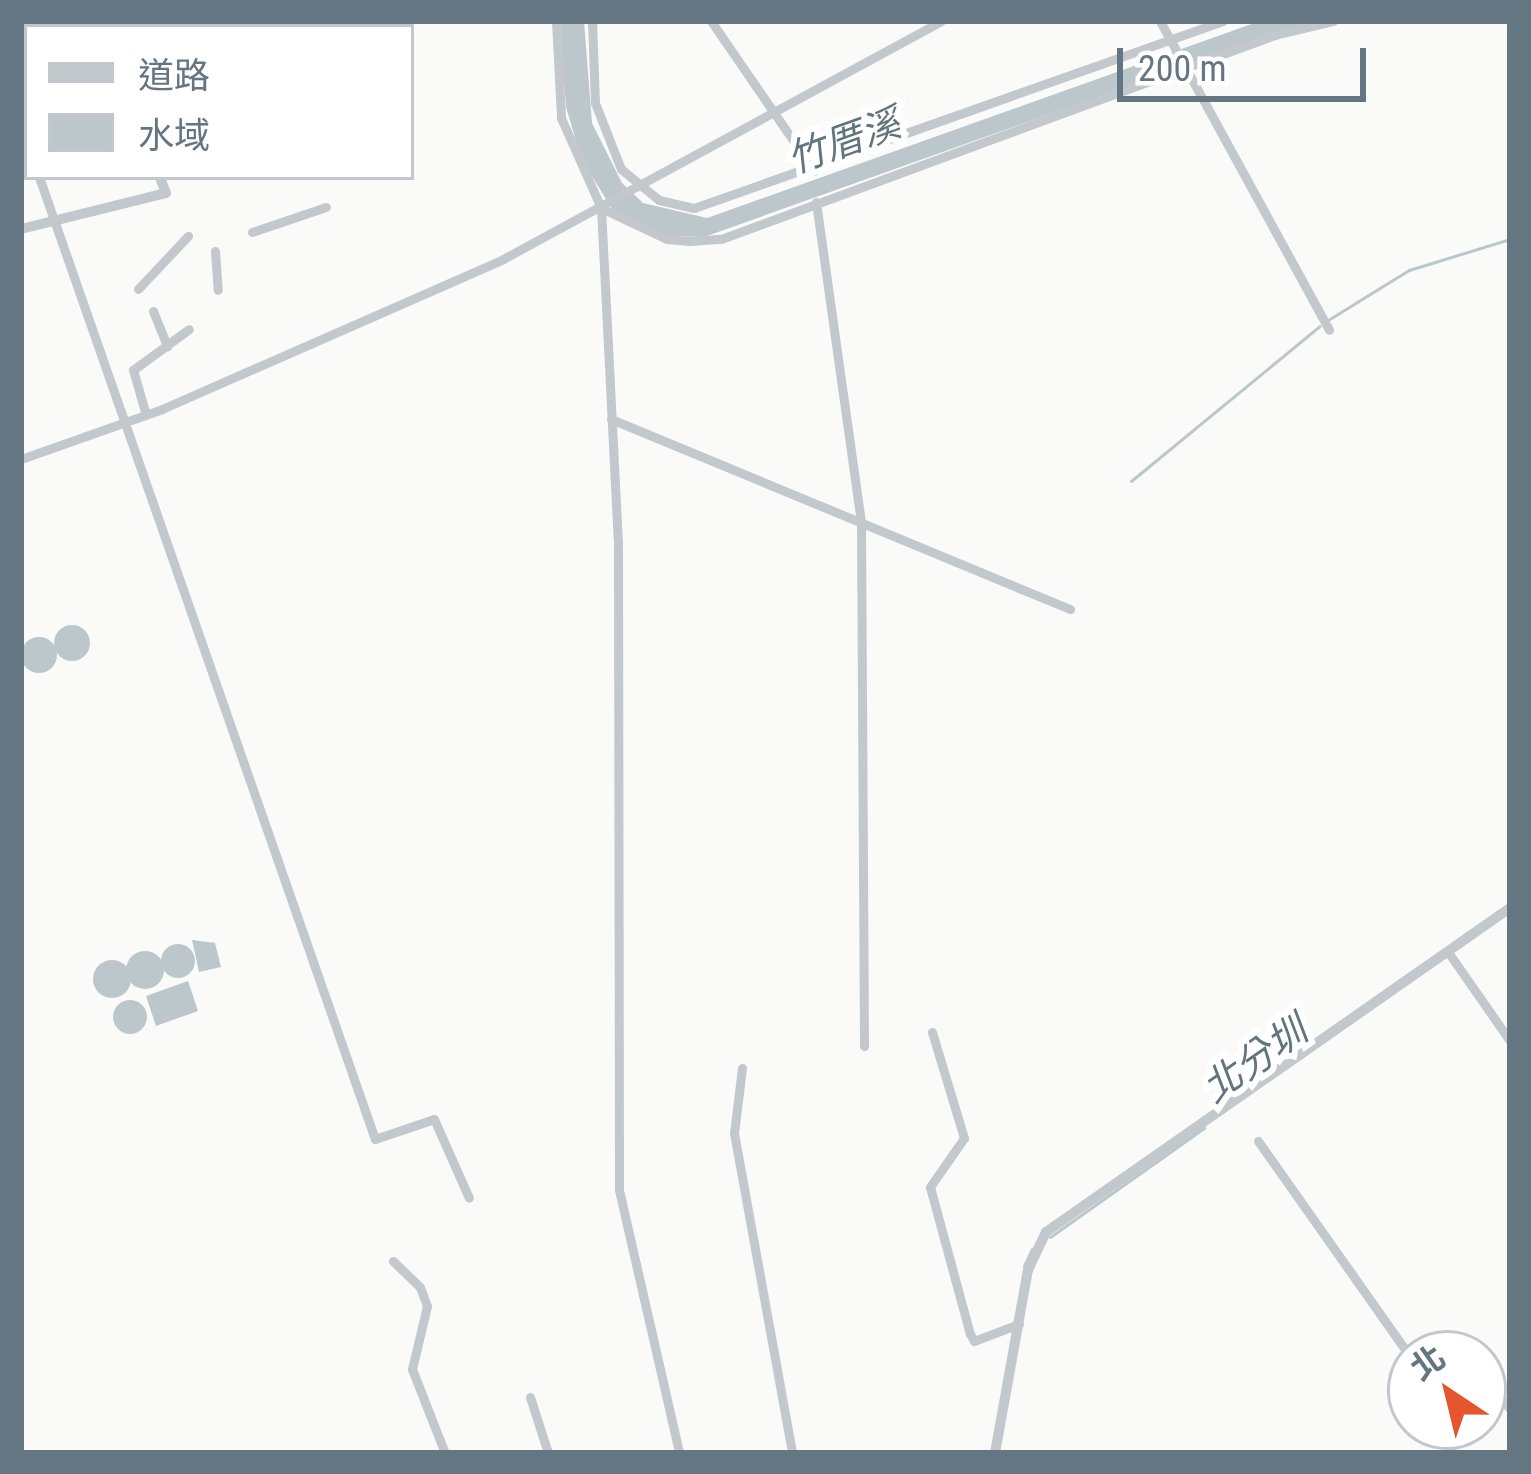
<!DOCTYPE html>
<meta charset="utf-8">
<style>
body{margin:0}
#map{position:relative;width:1531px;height:1474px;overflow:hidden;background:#fafaf8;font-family:"Roboto Condensed","Noto Sans TC",sans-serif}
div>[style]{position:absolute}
.water>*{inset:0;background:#bbc7cb}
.round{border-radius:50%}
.stream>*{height:3px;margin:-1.5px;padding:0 1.5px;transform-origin:1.5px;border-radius:1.5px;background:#bbc7cb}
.minor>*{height:9px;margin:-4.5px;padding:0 4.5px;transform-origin:4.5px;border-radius:4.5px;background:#c3c8cc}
.tertiary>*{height:10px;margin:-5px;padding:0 5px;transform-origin:5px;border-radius:5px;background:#c3c8cc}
span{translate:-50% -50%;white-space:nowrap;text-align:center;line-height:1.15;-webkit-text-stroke:12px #fff;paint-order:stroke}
.water-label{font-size:39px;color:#60757c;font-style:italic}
.frame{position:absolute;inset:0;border:24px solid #657683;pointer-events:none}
.legend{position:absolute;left:24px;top:24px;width:390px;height:156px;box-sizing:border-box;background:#fff;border:3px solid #c1c8cd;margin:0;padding:15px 21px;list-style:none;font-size:36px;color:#657683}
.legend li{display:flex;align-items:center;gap:24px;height:60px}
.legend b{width:60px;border:3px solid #c1c8cd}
.north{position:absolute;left:1387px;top:1330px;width:120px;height:120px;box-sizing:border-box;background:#fff;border:3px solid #c1c8cd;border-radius:50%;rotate:325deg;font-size:33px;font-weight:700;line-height:48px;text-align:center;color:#657683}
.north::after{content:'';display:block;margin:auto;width:42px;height:54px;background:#e4572e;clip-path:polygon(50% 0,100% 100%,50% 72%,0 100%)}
.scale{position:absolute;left:1117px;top:48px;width:249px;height:54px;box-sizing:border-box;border:6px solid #657683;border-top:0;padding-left:15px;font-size:36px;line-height:42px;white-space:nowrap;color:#657683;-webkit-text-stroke:9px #fff;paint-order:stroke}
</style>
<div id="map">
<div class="water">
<div style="clip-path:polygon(559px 21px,584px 21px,592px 123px,622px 183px,643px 203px,707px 218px,1260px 21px,1334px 21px,1252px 42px,704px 237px,666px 236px,612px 209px,581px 158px,566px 107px)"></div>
<div class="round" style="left:54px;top:625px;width:36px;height:36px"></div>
<div class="round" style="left:21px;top:637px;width:36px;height:36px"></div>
<div style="clip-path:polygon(192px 940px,215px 943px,221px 967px,199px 972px)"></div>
<div class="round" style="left:161px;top:944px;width:34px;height:34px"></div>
<div class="round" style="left:126px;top:951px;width:38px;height:38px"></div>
<div class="round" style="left:93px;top:960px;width:38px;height:38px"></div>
<div style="clip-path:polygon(188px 981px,198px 1011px,156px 1026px,146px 996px)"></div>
<div class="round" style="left:113px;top:1000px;width:34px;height:34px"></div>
</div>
<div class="stream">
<div style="left:1328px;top:320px;width:95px;rotate:-31.7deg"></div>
<div style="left:1409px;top:270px;width:106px;rotate:-17.1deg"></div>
<div style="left:1131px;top:481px;width:244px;rotate:-39.4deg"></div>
<div style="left:1050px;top:1237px;width:189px;rotate:-35.3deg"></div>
<div style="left:1024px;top:1266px;width:19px;rotate:-65deg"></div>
</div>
<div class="minor">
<div style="left:556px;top:21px;width:97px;rotate:87deg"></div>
<div style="left:561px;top:118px;width:98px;rotate:66deg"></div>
<div style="left:601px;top:208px;width:73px;rotate:25.2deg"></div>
<div style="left:667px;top:239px;width:23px;rotate:5deg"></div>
<div style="left:690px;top:241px;width:31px;rotate:-4deg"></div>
<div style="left:721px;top:239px;width:590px;rotate:-20.22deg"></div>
<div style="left:1275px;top:35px;width:60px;rotate:-13.6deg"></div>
<div style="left:592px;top:21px;width:82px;rotate:87.9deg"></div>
<div style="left:595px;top:103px;width:71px;rotate:68.5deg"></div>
<div style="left:621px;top:169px;width:49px;rotate:39.2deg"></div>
<div style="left:659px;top:200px;width:36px;rotate:13deg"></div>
<div style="left:694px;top:208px;width:561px;rotate:-19.47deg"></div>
<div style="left:711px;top:21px;width:182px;rotate:55.5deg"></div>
<div style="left:1160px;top:21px;width:352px;rotate:61.3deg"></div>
<div style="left:21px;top:127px;width:17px;rotate:69deg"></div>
<div style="left:39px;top:177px;width:1019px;rotate:70.75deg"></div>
<div style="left:375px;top:1139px;width:62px;rotate:-18.7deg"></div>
<div style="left:434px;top:1119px;width:86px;rotate:66.1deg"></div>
<div style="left:816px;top:202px;width:325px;rotate:82deg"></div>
<div style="left:861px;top:524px;width:522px;rotate:89.67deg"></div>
<div style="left:601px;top:208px;width:332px;rotate:87.1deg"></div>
<div style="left:618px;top:540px;width:650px;rotate:89.91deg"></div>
<div style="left:619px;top:1190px;width:270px;rotate:77.1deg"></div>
<div style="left:252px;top:232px;width:78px;rotate:-18.7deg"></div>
<div style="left:215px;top:251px;width:39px;rotate:86deg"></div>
<div style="left:138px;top:289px;width:73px;rotate:-46.7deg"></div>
<div style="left:153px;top:311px;width:38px;rotate:68deg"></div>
<div style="left:146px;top:415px;width:47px;rotate:-106.1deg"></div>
<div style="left:133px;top:370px;width:69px;rotate:-36.2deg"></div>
<div style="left:611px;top:419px;width:497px;rotate:22.5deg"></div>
<div style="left:21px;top:459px;width:150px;rotate:-19.5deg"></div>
<div style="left:162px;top:409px;width:373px;rotate:-23.7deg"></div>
<div style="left:503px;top:259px;width:498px;rotate:-28.5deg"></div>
<div style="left:1448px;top:952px;width:108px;rotate:55.1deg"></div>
<div style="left:932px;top:1032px;width:111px;rotate:73.2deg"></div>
<div style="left:964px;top:1138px;width:60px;rotate:124.8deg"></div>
<div style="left:930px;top:1187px;width:152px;rotate:74.8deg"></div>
<div style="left:970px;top:1334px;width:8px;rotate:60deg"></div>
<div style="left:974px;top:1341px;width:48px;rotate:-20.7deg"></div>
<div style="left:742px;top:1068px;width:65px;rotate:97deg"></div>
<div style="left:734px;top:1133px;width:325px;rotate:79.7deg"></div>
<div style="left:1258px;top:1141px;width:266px;rotate:54.8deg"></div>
<div style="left:393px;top:1261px;width:37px;rotate:44deg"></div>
<div style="left:420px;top:1287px;width:20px;rotate:70deg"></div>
<div style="left:427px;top:1306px;width:65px;rotate:103.4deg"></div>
<div style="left:412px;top:1369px;width:90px;rotate:68.6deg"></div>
<div style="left:1483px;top:1377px;width:42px;rotate:49.8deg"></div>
<div style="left:530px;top:1397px;width:59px;rotate:72.2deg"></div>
</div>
<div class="tertiary">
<div style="left:240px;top:27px;width:14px;rotate:-25deg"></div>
<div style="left:21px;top:229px;width:149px;rotate:-13.9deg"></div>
<div style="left:166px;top:193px;width:17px;rotate:-111deg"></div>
<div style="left:995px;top:1453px;width:186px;rotate:-79.8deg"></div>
<div style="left:1028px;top:1270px;width:42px;rotate:-64.7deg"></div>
<div style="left:1046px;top:1232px;width:566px;rotate:-34.93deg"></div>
</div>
<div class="water-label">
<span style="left:844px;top:142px;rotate:-20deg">竹厝溪</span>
<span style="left:1255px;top:1060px;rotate:-35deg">北分圳</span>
</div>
<div class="frame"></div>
<ul class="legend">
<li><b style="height:15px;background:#c3c8cc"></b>道路</li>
<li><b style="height:33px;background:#bbc7cb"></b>水域</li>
</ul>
<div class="north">北</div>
<div class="scale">200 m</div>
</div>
